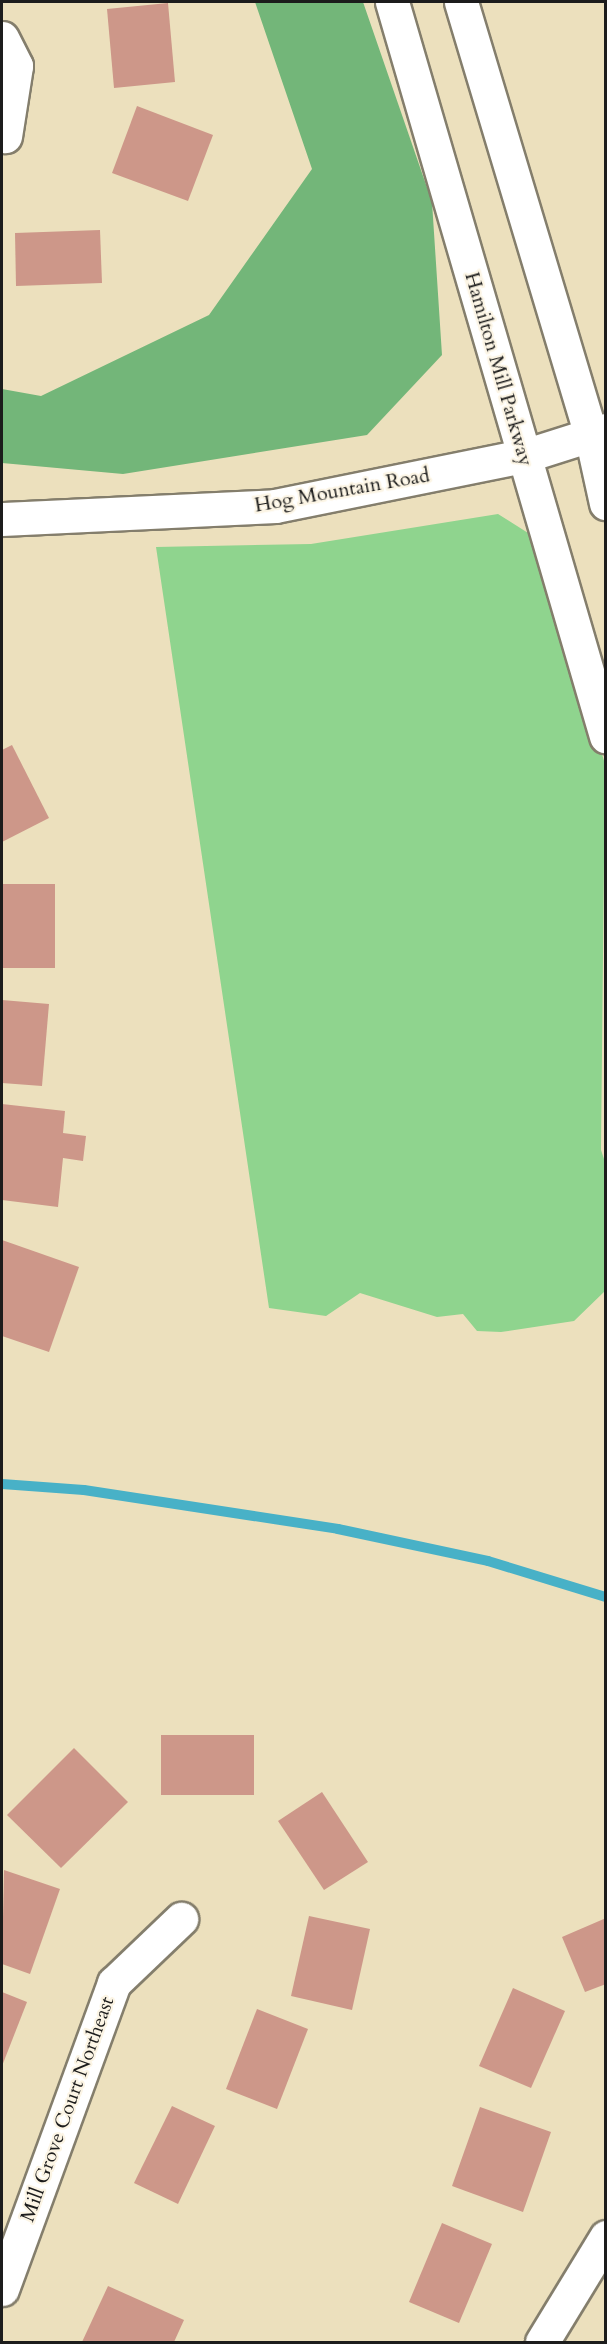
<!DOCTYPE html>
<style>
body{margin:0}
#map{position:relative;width:607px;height:2344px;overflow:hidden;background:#ece0bd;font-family:Cardo,serif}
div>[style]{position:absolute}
.green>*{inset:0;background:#8fd48e}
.forest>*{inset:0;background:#73b679}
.stream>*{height:10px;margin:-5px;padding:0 5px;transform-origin:5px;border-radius:5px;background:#48b1c7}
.building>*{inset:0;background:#cd9789}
.roads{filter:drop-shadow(2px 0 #847e6c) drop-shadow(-2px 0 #847e6c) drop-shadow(0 2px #847e6c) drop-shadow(0 -2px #847e6c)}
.minor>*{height:33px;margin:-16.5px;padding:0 16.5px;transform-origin:16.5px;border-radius:16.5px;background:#fff}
.tertiary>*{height:33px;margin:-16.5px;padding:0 16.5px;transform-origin:16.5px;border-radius:16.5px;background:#fff}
span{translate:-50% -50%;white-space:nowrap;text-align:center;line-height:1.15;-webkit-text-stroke:4.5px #fcf5e5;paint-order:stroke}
.street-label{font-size:20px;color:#1c1c1c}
.frame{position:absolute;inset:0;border:3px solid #1c1c1c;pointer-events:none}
</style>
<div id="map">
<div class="green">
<div style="clip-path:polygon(498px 514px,536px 538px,605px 764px,601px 1150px,606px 1165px,605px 1291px,574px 1321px,501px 1332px,477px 1331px,463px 1314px,437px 1317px,360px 1293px,326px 1316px,269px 1308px,156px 547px,311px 544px)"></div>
</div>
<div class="forest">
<div style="clip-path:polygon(255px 2px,363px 2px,432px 202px,442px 355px,367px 435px,123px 474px,2px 463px,2px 389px,41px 396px,209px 315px,312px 169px)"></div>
</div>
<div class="stream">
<div style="left:2px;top:1484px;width:82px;rotate:4.2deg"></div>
<div style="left:84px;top:1490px;width:257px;rotate:8.7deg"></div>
<div style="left:338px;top:1529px;width:153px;rotate:12deg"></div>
<div style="left:488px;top:1561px;width:123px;rotate:17deg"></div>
</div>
<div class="building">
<div style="clip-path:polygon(168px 3px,175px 82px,114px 88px,107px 9px)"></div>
<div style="clip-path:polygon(137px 106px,213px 135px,188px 201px,112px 173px)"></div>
<div style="clip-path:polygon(100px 230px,102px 283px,16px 286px,15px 233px)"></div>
<div style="clip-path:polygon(12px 745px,49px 818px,2px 842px,2px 750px)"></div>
<div style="clip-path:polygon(2px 884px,55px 884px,55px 968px,2px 968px)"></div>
<div style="clip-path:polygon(2px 1000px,49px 1004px,42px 1086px,2px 1083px)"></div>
<div style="clip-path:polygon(2px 1104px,65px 1111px,63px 1133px,86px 1136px,83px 1161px,63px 1158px,58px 1207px,2px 1200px)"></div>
<div style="clip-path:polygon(2px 1240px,79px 1267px,49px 1352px,2px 1336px)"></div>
<div style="clip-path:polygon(161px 1735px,254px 1735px,254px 1795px,161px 1795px)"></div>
<div style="clip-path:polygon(74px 1748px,128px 1802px,61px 1868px,7px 1815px)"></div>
<div style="clip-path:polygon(322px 1792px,368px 1862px,324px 1890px,278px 1821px)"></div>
<div style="clip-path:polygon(4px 1870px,60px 1889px,30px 1974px,2px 1964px)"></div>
<div style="clip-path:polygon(309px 1916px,370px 1929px,352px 2010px,291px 1996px)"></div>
<div style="clip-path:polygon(606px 1918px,606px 1984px,585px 1992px,562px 1937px)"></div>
<div style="clip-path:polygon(513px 1988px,565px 2011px,531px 2088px,479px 2066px)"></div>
<div style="clip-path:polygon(2px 1992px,27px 2002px,2px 2066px)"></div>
<div style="clip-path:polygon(257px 2009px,308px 2029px,277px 2109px,226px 2089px)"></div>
<div style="clip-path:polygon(172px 2106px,215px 2126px,178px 2204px,134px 2183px)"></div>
<div style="clip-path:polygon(480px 2107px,551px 2132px,523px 2212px,452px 2186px)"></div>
<div style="clip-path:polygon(442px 2223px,492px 2244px,459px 2323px,409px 2302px)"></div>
<div style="clip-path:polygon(108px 2286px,184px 2320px,174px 2342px,82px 2342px)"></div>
</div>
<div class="roads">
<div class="minor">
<div style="left:2px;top:38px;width:31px;rotate:63deg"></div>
<div style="left:16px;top:66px;width:71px;rotate:98.9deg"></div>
<div style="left:2px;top:2289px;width:326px;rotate:-69.9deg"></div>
<div style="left:114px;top:1983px;width:93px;rotate:-43.7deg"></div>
<div style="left:542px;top:2342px;width:123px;rotate:-58.6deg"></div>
</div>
<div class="tertiary">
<div style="left:392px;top:2px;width:765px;rotate:73.75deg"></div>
<div style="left:461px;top:2px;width:452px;rotate:73.3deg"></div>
<div style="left:591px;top:435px;width:70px;rotate:77.6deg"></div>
<div style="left:2px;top:519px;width:273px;rotate:-2.7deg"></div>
<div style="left:275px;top:506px;width:254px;rotate:-11.4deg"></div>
<div style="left:524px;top:456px;width:86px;rotate:-17.6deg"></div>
</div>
</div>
<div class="street-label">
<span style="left:499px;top:369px;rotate:74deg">Hamilton Mill Parkway</span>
<span style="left:342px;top:490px;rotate:-10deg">Hog Mountain Road</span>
<span style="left:67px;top:2109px;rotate:-70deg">Mill Grove Court Northeast</span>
</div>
<div class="frame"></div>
</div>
